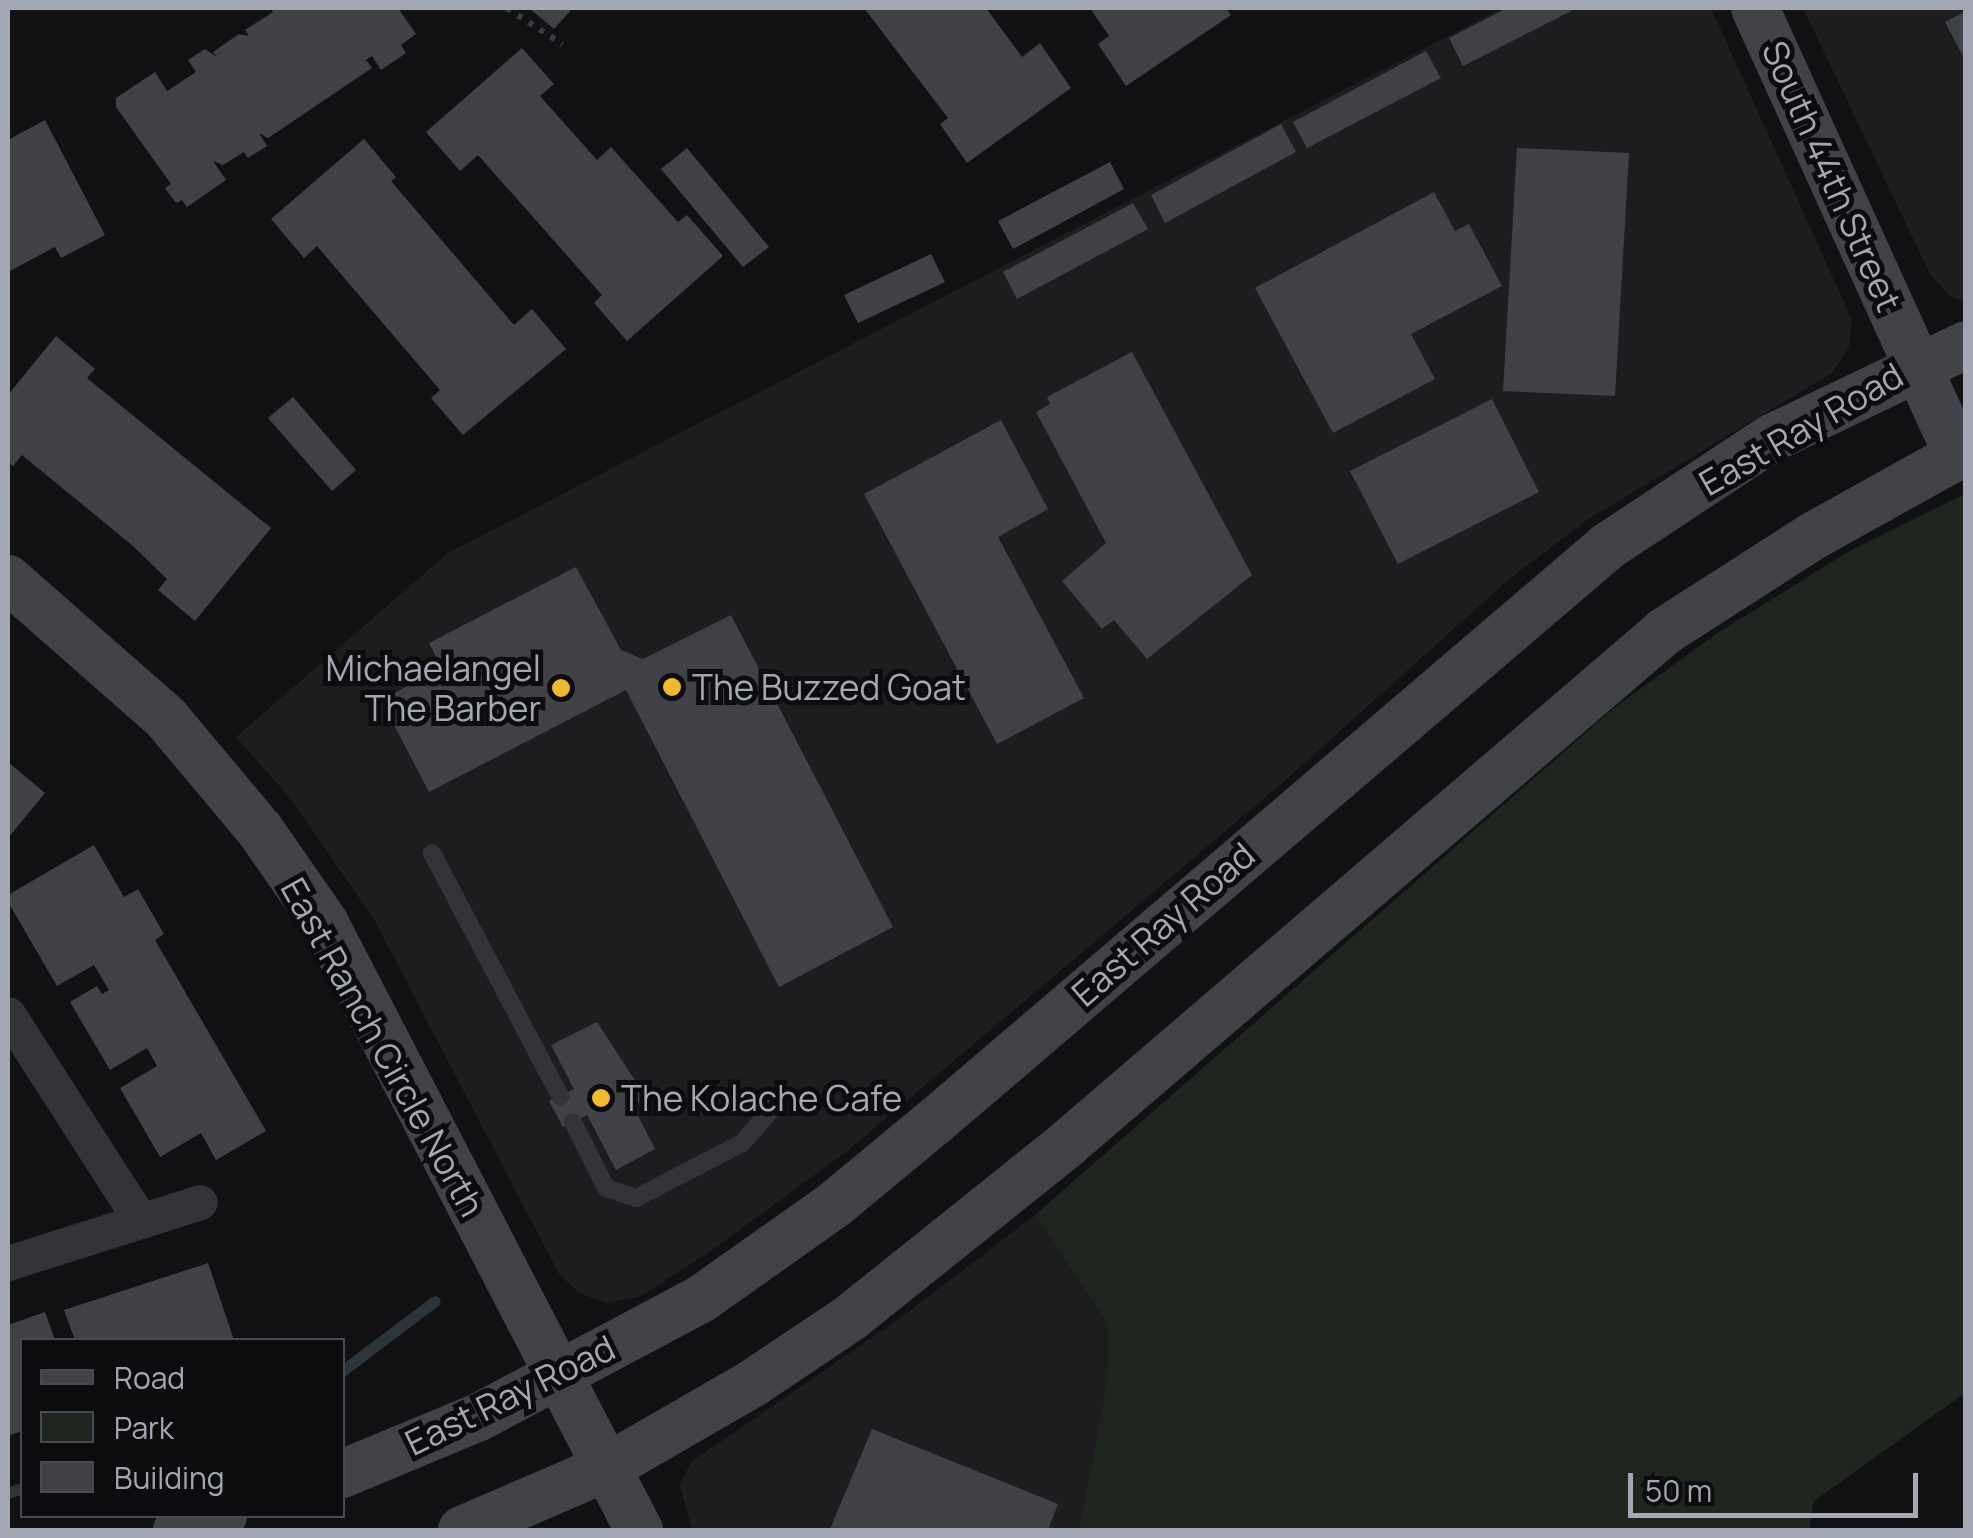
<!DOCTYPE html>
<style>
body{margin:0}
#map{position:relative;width:1973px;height:1538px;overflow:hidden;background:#121214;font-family:Manrope,sans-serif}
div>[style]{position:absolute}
.built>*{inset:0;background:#1e1e21}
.green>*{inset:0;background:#1f2620}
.stream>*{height:11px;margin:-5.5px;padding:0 5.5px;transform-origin:5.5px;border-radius:5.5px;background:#2c343c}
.building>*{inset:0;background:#414247}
.path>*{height:6px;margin-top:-3px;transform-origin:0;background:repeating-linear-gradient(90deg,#393b40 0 5px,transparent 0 13px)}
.lane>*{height:18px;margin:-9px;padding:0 9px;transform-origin:9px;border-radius:9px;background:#333439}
.street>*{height:35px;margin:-17.5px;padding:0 17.5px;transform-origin:17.5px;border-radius:17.5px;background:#333439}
.secondary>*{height:48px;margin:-24px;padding:0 24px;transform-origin:24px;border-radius:24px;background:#414349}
.dots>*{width:28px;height:28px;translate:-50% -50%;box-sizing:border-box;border:5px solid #0d0d0f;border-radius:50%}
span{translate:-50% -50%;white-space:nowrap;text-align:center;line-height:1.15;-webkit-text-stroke:10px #0d0d0f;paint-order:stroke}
.street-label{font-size:35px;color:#a4a8b4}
.poi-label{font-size:35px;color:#a4a8b4}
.right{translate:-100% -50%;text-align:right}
.left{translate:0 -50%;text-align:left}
.frame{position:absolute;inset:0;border:10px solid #a4a8b4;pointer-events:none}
.legend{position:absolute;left:20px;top:1338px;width:325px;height:180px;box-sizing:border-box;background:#0d0d0f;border:2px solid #494b51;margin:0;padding:12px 18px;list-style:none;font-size:30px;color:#a4a8b4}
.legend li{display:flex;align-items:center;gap:20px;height:50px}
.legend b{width:50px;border:2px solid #494b51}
.scale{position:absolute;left:1628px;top:1473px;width:290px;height:45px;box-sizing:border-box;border:5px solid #a4a8b4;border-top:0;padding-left:12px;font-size:30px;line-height:35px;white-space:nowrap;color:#a4a8b4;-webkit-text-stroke:8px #0d0d0f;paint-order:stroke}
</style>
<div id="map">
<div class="built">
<div style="clip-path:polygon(1502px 8px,1711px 8px,1852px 320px,1849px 347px,1832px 373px,1587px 520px,1508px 580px,1281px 784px,846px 1152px,708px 1253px,641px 1296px,606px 1303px,579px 1293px,559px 1274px,375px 921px,291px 799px,236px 737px,448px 553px)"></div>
<div style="clip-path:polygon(1803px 8px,1965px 8px,1965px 301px,1951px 297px,1930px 274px)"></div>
<div style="clip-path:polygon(1035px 1215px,1108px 1325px,1107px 1382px,1079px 1530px,692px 1530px,680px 1485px,691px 1462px,899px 1319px)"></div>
</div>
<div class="green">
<div style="clip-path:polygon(1965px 494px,1965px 1393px,1814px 1501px,1809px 1530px,1079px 1530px,1107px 1382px,1108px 1325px,1035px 1215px,1614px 708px,1716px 634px,1851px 550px)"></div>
</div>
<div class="stream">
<div style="left:342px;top:1371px;width:116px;rotate:-37deg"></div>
<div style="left:8px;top:1493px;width:15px;rotate:-20deg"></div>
</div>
<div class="building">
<div style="clip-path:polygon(270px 8px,398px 8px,416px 34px,401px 45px,406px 53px,381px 70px,372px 56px,366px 60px,372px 68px,268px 138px,259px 133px,267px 146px,248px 158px,244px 152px,223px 165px,213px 161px,226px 180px,187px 207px,182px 200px,176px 203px,165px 188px,171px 184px,116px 107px,116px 98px,155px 72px,167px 91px,196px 72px,188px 60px,205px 49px,217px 57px,213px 52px,239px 34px,249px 36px,245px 30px,273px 12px)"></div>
<div style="clip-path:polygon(529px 8px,573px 8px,554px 29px)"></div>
<div style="clip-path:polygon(864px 8px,986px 8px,1022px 57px,1040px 43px,1071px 88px,967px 163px,940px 124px,948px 118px)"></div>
<div style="clip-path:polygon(1090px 8px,1226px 8px,1231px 15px,1126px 86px,1098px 44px,1109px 36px)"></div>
<div style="clip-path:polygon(1507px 8px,1577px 8px,1463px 66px,1449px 38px)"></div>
<div style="clip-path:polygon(1966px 11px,1966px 62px,1945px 22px)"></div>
<div style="clip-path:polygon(522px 48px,554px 84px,540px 96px,597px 160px,611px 147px,678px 222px,687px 215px,723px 256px,627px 341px,594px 303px,602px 295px,478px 155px,460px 171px,426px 132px)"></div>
<div style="clip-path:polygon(1426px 51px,1441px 78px,1307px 148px,1293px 122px)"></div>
<div style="clip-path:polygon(45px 120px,105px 235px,61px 258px,55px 247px,8px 272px,8px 140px)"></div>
<div style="clip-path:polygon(1281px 124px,1296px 152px,1165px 223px,1151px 195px)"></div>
<div style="clip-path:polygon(364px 139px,396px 177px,391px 181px,514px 325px,532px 309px,566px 349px,463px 435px,431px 398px,440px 390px,317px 246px,304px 258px,271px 219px)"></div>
<div style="clip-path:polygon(687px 148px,769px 247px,743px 267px,661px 169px)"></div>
<div style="clip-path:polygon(1517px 148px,1629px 153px,1615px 396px,1503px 391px)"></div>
<div style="clip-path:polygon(1110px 162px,1124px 189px,1013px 249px,998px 221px)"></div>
<div style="clip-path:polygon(1434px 192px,1455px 231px,1469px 224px,1502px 286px,1411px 334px,1435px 379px,1333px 433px,1255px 288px)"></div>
<div style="clip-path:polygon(1133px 203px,1148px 229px,1017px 299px,1003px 272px)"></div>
<div style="clip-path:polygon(931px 254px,945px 282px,858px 323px,844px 295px)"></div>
<div style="clip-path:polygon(56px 336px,95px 369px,87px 378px,271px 528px,195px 621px,158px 590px,167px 579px,133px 546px,22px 455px,13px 466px,8px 462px,8px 395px)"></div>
<div style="clip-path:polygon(1132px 352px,1252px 575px,1147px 659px,1114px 620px,1102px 629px,1062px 581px,1106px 543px,1036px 412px,1050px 404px,1047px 397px)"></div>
<div style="clip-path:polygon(293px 397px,356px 470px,332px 491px,268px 418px)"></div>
<div style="clip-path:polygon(1492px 399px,1539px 492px,1398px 564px,1350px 471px)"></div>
<div style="clip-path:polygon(1001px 420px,1048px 509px,998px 537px,1084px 698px,997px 744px,864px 494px)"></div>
<div style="clip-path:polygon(576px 567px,621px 650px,643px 659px,731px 615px,893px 927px,779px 987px,626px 690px,429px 792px,381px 700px,442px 668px,429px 643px)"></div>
<div style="clip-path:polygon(8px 762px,45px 793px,8px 838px)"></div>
<div style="clip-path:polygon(94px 845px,124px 897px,138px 889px,164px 934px,155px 940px,266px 1131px,216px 1160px,201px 1133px,160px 1157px,120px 1088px,157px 1066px,147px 1048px,110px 1070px,70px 1002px,97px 986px,102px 994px,109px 990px,94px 965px,57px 986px,8px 902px,8px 895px)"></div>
<div style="clip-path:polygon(597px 1022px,647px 1099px,633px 1106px,655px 1149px,616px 1170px,587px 1115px,563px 1127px,549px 1101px,574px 1089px,551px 1045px)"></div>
<div style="clip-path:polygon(208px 1263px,234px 1340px,75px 1340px,64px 1310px)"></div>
<div style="clip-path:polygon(45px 1312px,55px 1340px,22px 1340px,22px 1431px,8px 1436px,8px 1325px)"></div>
<div style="clip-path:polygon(872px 1429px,1058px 1504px,1048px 1530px,830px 1529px)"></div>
</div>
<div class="path">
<div style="left:507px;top:8px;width:66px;rotate:33.2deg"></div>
</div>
<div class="lane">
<div style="left:432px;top:853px;width:275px;rotate:62.2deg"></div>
<div style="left:573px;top:1122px;width:74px;rotate:63.4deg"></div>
<div style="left:606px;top:1188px;width:32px;rotate:18deg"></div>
<div style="left:636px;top:1198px;width:119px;rotate:-27.4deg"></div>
<div style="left:742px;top:1143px;width:48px;rotate:-48.4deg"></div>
</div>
<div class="street">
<div style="left:8px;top:1014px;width:246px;rotate:57.3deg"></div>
<div style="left:8px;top:1263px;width:201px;rotate:-17.6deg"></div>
</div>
<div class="secondary">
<div style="left:1755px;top:8px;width:490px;rotate:65.6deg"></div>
<div style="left:8px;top:579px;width:210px;rotate:41.3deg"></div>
<div style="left:166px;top:718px;width:146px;rotate:50deg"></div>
<div style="left:260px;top:830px;width:112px;rotate:55.2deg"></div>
<div style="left:324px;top:922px;width:685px;rotate:62.61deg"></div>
<div style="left:342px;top:1474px;width:148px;rotate:-22.6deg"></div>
<div style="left:479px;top:1417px;width:251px;rotate:-28deg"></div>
<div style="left:701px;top:1299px;width:164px;rotate:-35.3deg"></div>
<div style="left:835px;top:1204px;width:127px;rotate:-39.6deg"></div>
<div style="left:933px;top:1123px;width:888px;rotate:-40.52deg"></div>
<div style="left:1608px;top:546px;width:196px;rotate:-33.4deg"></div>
<div style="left:1772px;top:438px;width:215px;rotate:-25.6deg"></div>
<div style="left:177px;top:1530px;width:48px;rotate:-16.9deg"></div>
<div style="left:462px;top:1530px;width:157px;rotate:-23.3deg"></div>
<div style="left:606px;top:1468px;width:170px;rotate:-30deg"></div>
<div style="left:753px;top:1383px;width:117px;rotate:-33.8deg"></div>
<div style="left:850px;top:1318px;width:278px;rotate:-38.7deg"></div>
<div style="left:1067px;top:1144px;width:788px;rotate:-40.62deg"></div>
<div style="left:1665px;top:631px;width:176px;rotate:-32.7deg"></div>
<div style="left:1813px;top:536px;width:175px;rotate:-29.1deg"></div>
</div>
<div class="dots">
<div style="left:672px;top:687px;background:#edba31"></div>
<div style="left:561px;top:688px;background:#edba31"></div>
<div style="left:601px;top:1098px;background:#edba31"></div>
</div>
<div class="street-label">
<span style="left:1832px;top:176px;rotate:66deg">South 44th Street</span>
<span style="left:1801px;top:429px;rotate:-30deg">East Ray Road</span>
<span style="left:1163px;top:924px;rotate:-41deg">East Ray Road</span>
<span style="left:383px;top:1047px;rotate:61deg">East Ranch Circle North</span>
<span style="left:510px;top:1395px;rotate:-26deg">East Ray Road</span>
</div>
<div class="poi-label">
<span class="right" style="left:541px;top:688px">Michaelangel<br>The Barber</span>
<span class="left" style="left:692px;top:687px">The Buzzed Goat</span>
<span class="left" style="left:621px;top:1098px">The Kolache Cafe</span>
</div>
<div class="frame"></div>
<ul class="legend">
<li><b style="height:12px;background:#414349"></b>Road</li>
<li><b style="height:28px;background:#1f2620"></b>Park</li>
<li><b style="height:28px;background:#414247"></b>Building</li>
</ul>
<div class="scale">50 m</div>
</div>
